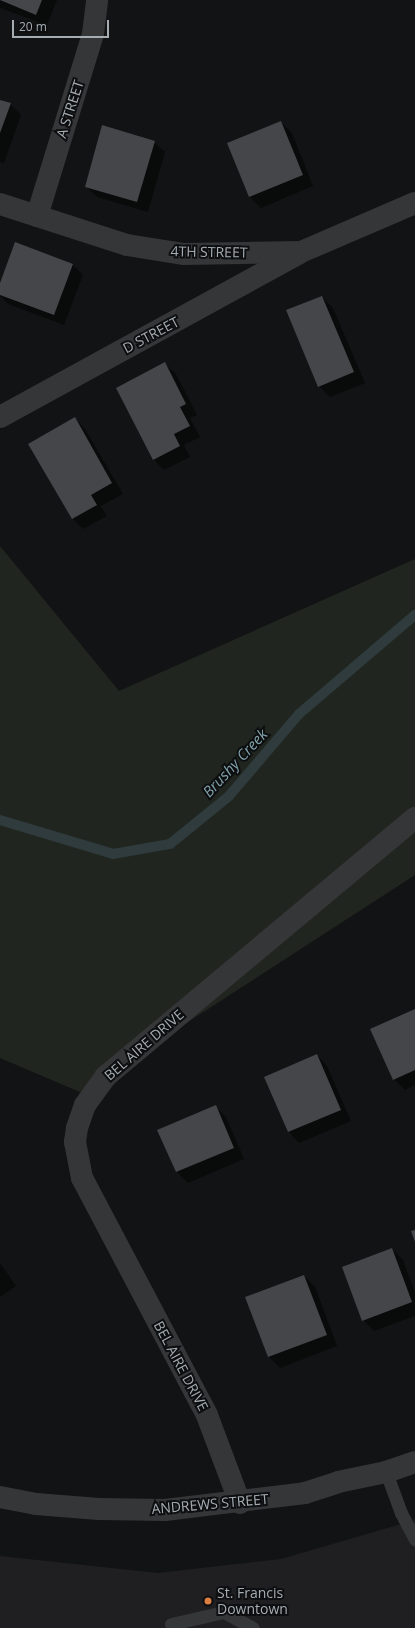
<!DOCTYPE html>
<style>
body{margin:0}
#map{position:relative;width:415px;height:1628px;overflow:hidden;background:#121314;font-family:"Open Sans",sans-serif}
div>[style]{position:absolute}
.built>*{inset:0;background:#1f1f21}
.green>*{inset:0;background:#20261f}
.shadow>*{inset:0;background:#0007}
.stream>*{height:10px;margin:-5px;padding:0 5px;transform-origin:5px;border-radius:5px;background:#2f3b3d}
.building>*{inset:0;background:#444649}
.service>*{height:13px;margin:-6.5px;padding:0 6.5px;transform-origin:6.5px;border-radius:6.5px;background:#343638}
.minor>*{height:22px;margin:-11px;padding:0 11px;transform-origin:11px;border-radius:11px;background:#343638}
.tertiary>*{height:22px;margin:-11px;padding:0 11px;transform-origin:11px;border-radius:11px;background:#343638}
.dots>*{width:11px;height:11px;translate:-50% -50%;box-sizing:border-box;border:2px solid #0d0e0f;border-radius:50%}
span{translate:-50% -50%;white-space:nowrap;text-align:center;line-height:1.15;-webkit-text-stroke:4px #0d0e0f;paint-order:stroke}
.street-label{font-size:14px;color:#a5adb3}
.poi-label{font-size:14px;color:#a5adb3}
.left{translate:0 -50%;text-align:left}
.water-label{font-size:15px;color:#80a2aa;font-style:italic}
.scale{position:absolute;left:12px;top:20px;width:97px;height:18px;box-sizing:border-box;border:2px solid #a5adb3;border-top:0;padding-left:5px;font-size:12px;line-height:14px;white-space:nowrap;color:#a5adb3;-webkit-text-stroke:3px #0d0e0f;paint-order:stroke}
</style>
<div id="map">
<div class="built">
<div style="clip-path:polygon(415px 1520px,415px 1628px,0 1628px,0 1556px,158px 1573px,281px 1559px)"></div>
</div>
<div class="green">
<div style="clip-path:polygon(0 546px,119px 691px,415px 559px,415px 875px,80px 1092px,0 1058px)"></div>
</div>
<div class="shadow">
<div style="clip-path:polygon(0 0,57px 0,47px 25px,0 8px)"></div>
<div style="clip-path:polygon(0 101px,10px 104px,21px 115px,4px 163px,0 162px)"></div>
<div style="clip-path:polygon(281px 122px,292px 133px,313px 186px,261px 208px,250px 197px)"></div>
<div style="clip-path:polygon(154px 142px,165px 152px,148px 212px,97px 197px,86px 187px)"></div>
<div style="clip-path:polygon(72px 264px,83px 275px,64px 325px,8px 304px,0 296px,0 286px)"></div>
<div style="clip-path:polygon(322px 297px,333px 308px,365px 383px,330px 397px,319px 386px)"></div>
<div style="clip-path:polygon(165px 364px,176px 374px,197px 415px,190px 418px,200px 437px,184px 445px,190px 457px,164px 470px,154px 460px)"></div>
<div style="clip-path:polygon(75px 418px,85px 429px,123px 494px,101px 506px,107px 516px,83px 529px,73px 519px)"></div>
<div style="clip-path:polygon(415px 1010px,415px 1085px,405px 1090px,394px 1079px)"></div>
<div style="clip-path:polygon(317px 1055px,327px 1066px,351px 1121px,299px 1143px,289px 1132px,265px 1077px)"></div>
<div style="clip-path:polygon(216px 1107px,226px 1117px,244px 1159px,188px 1183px,177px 1172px,158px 1130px)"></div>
<div style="clip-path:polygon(392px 1249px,403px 1260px,415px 1293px,415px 1316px,374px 1331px,363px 1320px)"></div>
<div style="clip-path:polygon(0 1263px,16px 1286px,0 1297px)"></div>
<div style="clip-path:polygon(304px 1276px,315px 1287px,337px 1346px,280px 1368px,269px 1357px,247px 1298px)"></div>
</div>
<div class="stream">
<div style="left:0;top:820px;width:118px;rotate:16.7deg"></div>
<div style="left:113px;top:854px;width:58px;rotate:-10deg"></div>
<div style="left:170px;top:844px;width:76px;rotate:-39.1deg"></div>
<div style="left:229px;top:796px;width:108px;rotate:-49.5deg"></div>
<div style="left:299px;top:714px;width:153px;rotate:-40.5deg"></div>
</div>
<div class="building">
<div style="clip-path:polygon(0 0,42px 0,36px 15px)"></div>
<div style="clip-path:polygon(0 100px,11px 103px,0 133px)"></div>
<div style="clip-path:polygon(281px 121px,303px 175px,249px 197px,227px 143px)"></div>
<div style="clip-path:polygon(102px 125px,155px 141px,137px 202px,85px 187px)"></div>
<div style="clip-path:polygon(15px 242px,73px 264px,54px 315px,0 295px,0 283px)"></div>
<div style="clip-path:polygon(322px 296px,354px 372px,318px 387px,286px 310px)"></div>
<div style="clip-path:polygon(165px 362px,186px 404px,180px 407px,190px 426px,174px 434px,180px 446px,153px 460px,116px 388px)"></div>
<div style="clip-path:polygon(75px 417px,112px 483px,91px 495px,97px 505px,72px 519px,28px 444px)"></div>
<div style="clip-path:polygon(415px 1009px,415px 1070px,393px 1080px,370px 1029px)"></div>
<div style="clip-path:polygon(317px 1054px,341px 1110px,288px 1132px,264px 1077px)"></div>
<div style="clip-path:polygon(216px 1105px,234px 1148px,176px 1172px,157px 1130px)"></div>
<div style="clip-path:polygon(415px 1230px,415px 1242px,411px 1231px)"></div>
<div style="clip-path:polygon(392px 1248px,412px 1302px,362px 1321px,342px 1267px)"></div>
<div style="clip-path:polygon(304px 1275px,327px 1335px,268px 1357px,245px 1297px)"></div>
</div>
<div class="service">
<div style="left:386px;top:1472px;width:44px;rotate:69.9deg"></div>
<div style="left:401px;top:1513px;width:30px;rotate:62deg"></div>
<div style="left:171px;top:1624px;width:54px;rotate:-12.8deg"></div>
<div style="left:224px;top:1612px;width:33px;rotate:29deg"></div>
</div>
<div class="minor">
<div style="left:0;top:204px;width:133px;rotate:17.9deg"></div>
<div style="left:127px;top:245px;width:58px;rotate:9deg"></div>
<div style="left:184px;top:254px;width:117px;rotate:-1deg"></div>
<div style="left:301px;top:252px;width:124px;rotate:-23.3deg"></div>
<div style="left:37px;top:216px;width:190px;rotate:-72.9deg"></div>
<div style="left:93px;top:34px;width:34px;rotate:-83deg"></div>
<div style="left:0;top:417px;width:341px;rotate:-28.7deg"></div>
<div style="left:240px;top:1503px;width:94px;rotate:-110.6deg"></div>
<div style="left:207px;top:1415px;width:268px;rotate:-117.8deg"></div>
<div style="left:82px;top:1178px;width:37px;rotate:-101deg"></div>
<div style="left:75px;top:1142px;width:14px;rotate:-82deg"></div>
<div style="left:77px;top:1128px;width:24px;rotate:-71deg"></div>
<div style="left:85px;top:1105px;width:34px;rotate:-54deg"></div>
<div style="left:105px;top:1077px;width:404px;rotate:-39.9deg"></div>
</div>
<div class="tertiary">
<div style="left:0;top:1497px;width:37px;rotate:11deg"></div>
<div style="left:36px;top:1504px;width:63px;rotate:4.5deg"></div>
<div style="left:99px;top:1509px;width:66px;rotate:0.9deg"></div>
<div style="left:165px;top:1510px;width:141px;rotate:-6.9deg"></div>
<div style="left:305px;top:1493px;width:35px;rotate:-18deg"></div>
<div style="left:338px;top:1482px;width:49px;rotate:-11.8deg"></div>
<div style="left:386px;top:1472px;width:31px;rotate:-19deg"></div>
</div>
<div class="dots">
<div style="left:208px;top:1601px;background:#dc7d42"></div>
</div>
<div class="street-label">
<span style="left:70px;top:109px;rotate:-72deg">A STREET</span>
<span style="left:209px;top:252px;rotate:1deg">4TH STREET</span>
<span style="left:151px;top:335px;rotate:-28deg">D STREET</span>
<span style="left:144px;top:1045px;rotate:-41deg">BEL AIRE DRIVE</span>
<span style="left:181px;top:1366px;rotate:62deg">BEL AIRE DRIVE</span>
<span style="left:210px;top:1504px;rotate:-5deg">ANDREWS STREET</span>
</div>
<div class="poi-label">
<span class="left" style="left:217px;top:1601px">St. Francis<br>Downtown</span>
</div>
<div class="water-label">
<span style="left:235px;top:763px;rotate:-47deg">Brushy Creek</span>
</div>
<div class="scale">20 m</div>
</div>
